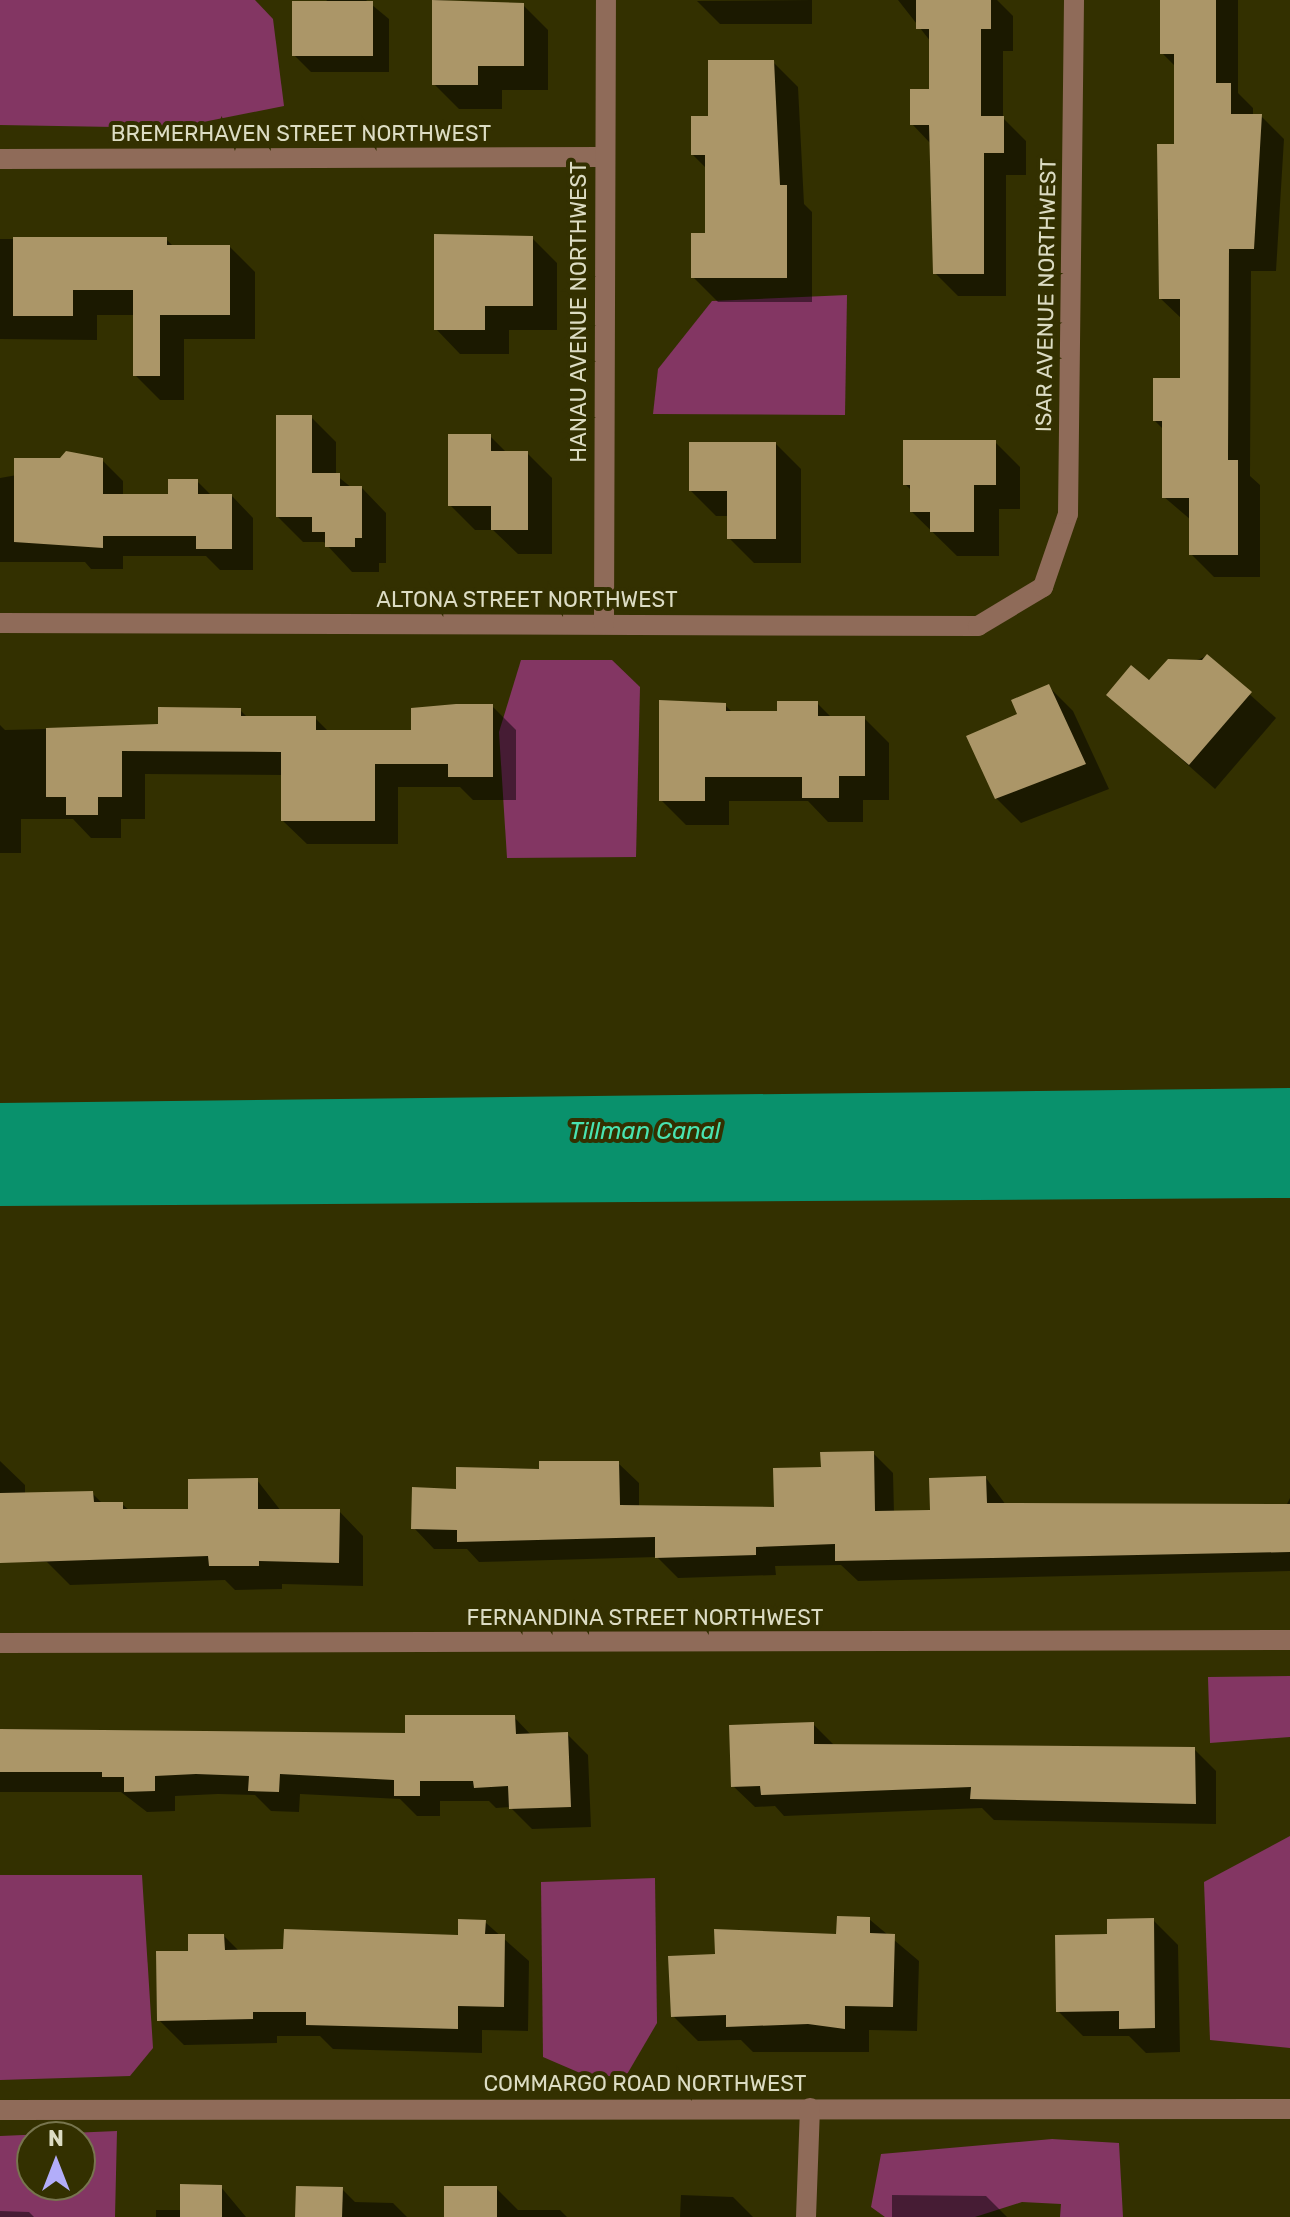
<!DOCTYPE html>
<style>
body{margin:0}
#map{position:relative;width:1290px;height:2217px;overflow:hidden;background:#333000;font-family:Rubik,sans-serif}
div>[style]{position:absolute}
.forest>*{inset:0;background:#833663}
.water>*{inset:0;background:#09916c}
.shadow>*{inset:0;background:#0007}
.building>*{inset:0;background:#ab9668}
.minor>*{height:20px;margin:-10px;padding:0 10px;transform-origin:10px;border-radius:10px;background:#8f6b59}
span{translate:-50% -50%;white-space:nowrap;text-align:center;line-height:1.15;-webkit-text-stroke:8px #333000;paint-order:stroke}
.street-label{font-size:22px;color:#dcdcc3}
.water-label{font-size:24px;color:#49e4b1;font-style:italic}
.north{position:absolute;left:16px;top:2121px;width:80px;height:80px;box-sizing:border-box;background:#333000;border:2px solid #77754e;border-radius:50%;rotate:0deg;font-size:22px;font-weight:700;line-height:32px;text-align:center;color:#dcdcc3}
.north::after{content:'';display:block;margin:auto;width:28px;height:36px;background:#b2adf9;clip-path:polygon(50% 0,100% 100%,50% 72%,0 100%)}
</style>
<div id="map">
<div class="forest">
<div style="clip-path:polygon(0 0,255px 0,273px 19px,284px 106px,173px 128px,0 125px)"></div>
<div style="clip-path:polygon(847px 295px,845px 415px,653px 414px,658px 369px,712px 301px)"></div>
<div style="clip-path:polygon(521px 660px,612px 660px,640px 687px,636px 857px,507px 858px,499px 732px)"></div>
<div style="clip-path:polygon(1290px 1676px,1290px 1737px,1210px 1743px,1208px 1677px)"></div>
<div style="clip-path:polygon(1290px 1836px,1290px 2048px,1210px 2040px,1204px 1882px)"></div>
<div style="clip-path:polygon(142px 1875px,153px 2048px,130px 2076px,0 2080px,0 1875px)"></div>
<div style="clip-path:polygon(655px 1878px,657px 2023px,626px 2076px,587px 2076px,543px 2057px,541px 1882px)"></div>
<div style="clip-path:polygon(evenodd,117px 2131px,115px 2217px,0 2217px,0 2136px,117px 2131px,32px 2137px,80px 2137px,80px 2185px,32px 2185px,32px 2137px)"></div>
<div style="clip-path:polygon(1052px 2139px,1119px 2143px,1123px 2217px,1060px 2217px,1061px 2204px,1022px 2202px,975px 2217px,885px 2217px,871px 2207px,881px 2154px)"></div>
</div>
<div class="water">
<div style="clip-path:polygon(1290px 1088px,1290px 1198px,0 1206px,0 1103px)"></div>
</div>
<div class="shadow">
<div style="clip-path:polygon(327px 0,366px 0,389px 19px,389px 72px,311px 72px,294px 55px)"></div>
<div style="clip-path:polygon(434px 0,523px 5px,548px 30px,548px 90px,502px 90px,502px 109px,459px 109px,434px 84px)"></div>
<div style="clip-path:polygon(812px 0,812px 24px,720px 24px,697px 1px)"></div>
<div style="clip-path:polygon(898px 0,997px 0,1013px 16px,1013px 51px,1003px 51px,1003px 118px,1026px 141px,1026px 175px,1006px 175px,1006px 296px,958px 296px,935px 273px,931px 144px,912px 124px,931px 91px,931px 42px)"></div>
<div style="clip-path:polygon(1162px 0,1238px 0,1238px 93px,1253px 108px,1253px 116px,1261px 116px,1284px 139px,1276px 271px,1251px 271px,1250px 476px,1260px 485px,1260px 577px,1214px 577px,1191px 554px,1191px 520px,1164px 497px,1164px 430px,1155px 421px,1182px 380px,1182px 319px,1161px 299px,1176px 146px,1176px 67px,1162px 53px)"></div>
<div style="clip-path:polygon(773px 62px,798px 87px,804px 204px,812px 212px,812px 302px,718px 302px,693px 277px,707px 235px,707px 169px,693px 155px,710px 118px)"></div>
<div style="clip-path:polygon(532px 238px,557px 263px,557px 330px,509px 330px,509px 354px,460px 354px,436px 329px)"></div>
<div style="clip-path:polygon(0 239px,166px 239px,174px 247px,230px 247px,255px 272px,255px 339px,184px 339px,184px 400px,160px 400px,135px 375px,135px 315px,97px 315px,97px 340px,0 339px)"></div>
<div style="clip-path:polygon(311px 417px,336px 442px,336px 475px,352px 488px,362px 488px,386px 513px,386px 563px,379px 563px,379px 572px,352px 572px,324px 542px,303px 542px,278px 517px)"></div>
<div style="clip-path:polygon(490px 436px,507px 453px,527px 453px,552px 478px,552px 554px,518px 554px,493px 530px,475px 530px,450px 505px)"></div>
<div style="clip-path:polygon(995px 442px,1020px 467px,1020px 509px,999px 509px,999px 556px,957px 556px,912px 512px,912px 491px,905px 484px)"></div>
<div style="clip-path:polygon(776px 444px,801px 469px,801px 563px,754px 563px,729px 538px,729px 516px,716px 516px,691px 491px)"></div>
<div style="clip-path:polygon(102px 460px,123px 481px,123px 496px,170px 496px,197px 481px,212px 496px,232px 496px,253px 518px,253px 570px,220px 570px,206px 556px,123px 556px,123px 569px,91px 569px,85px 562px,0 562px,0 478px)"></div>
<div style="clip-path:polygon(1207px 656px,1276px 718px,1215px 789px,1109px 695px)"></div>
<div style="clip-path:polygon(1048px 686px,1073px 711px,1109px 789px,1021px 823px,996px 798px,1020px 714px)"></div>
<div style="clip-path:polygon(817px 703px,832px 718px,864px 718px,889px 743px,889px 800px,863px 800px,863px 822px,828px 822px,808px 801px,729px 801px,729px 825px,686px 825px,661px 800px,725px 705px,733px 713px,779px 713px)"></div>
<div style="clip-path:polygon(492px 706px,516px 730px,516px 800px,473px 800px,460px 787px,398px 787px,398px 844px,307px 844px,283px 821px,283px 775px,145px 774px,145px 819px,121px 819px,121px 838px,91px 838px,73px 819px,21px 819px,21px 853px,0 853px,0 725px,5px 730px,160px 726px,240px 710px,248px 718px,315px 718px,329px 732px,413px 732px)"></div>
<div style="clip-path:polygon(873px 1453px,893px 1473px,894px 1513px,932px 1512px,986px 1478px,1006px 1505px,1286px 1506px,1290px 1498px,1290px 1571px,858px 1581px,841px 1565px,775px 1566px,776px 1575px,678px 1578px,657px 1557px,479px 1562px,467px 1549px,434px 1549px,414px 1528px,458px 1491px,541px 1471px,618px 1463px,639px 1483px,639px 1507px,776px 1509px,823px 1469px)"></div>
<div style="clip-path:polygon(0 1461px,25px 1485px,25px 1495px,92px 1493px,103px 1504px,122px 1504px,130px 1511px,190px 1511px,257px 1480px,281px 1511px,339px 1511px,363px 1536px,363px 1586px,282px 1584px,282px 1589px,235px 1590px,225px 1580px,70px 1585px,47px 1562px,0 1562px)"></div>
<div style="clip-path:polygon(514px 1717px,532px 1736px,567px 1734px,588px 1755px,591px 1827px,532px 1829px,510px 1807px,496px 1808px,489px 1801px,440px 1801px,440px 1816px,417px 1816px,400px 1799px,300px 1794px,299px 1812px,271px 1811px,255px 1795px,218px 1794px,175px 1796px,175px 1811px,147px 1812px,121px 1792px,0 1792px,0 1731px,408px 1735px)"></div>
<div style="clip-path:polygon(813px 1724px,835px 1746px,1194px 1749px,1216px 1771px,1216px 1824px,994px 1820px,982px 1808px,784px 1816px,775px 1806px,755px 1807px,733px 1786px)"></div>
<div style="clip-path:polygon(869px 1919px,919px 1961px,917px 2031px,869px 2030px,869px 2052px,753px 2052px,741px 2040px,698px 2041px,673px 2016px,717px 1956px,838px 1936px)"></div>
<div style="clip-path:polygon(1153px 1920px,1178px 1945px,1180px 2052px,1146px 2053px,1129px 2036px,1083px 2036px,1058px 2011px,1109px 1936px)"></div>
<div style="clip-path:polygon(485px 1922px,529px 1961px,528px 2031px,482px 2030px,482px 2053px,333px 2049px,320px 2036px,277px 2036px,277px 2043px,184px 2045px,159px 2020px,190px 1953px,224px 1936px,240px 1952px,285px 1951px,460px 1937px)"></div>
<div style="clip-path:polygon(221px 2187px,246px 2217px,156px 2217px,156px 2210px,182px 2210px)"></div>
<div style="clip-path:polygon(496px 2188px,518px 2210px,560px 2210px,567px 2217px,446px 2217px)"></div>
<div style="clip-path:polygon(342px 2189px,355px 2202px,393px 2203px,407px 2217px,297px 2217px)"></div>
<div style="clip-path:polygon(681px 2195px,733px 2197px,753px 2217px,680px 2217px)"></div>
<div style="clip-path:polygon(892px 2195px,986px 2196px,1007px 2217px,892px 2217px)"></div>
<div style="clip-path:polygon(0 2211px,29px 2212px,34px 2217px,0 2217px)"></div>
</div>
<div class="building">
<div style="clip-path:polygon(432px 0,524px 3px,524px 66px,478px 66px,478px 85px,432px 85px)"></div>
<div style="clip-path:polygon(916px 0,991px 0,991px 29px,981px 29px,981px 116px,1004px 116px,1004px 153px,984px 153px,984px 274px,933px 274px,929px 125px,910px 125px,910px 89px,929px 89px,929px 29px,916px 29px)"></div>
<div style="clip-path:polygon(1160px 0,1216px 0,1216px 83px,1231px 83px,1231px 114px,1262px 114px,1254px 249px,1229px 249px,1228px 460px,1238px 460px,1238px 555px,1189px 555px,1189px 498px,1162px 498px,1162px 421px,1153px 421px,1153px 378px,1180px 378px,1180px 299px,1159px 299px,1157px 144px,1174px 144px,1174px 54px,1160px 54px)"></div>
<div style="clip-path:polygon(292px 1px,373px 1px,373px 56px,292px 56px)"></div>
<div style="clip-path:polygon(708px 60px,774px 60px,780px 185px,787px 185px,787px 278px,691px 278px,691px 233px,705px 233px,705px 155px,691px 155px,691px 116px,708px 116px)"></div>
<div style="clip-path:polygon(434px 234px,533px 236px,533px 306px,485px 306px,485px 330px,434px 330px)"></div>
<div style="clip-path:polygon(13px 237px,167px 237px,167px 245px,230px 245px,230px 315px,160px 315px,160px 376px,133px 376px,133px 290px,73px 290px,73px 316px,13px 316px)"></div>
<div style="clip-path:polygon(276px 415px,312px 415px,312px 473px,340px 473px,340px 486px,362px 486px,362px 538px,355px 538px,355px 547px,325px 547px,325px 532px,312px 532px,312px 517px,276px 517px)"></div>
<div style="clip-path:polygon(448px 434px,491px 434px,491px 451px,528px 451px,528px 530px,491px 530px,491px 506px,448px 506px)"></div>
<div style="clip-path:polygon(903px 440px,996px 440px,996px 485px,974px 485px,974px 532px,930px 532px,930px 512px,910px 512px,910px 485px,903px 485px)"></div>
<div style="clip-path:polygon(689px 442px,776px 442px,776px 539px,727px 539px,727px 491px,689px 491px)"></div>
<div style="clip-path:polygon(66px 451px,103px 458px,103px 494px,168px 494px,168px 479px,198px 479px,198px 494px,232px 494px,232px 549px,196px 549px,196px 536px,103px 536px,103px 548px,14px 542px,14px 458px,60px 458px)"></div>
<div style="clip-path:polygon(1207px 654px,1252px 692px,1189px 765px,1106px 695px,1131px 665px,1149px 680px,1168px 659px,1202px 660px)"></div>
<div style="clip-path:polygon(1049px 684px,1086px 764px,995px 799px,966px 736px,1017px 714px,1011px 700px)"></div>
<div style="clip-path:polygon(659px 700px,726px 703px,726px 711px,777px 711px,777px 701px,818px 701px,818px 716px,865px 716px,865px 776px,839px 776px,839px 798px,802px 798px,802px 777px,705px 777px,705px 801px,659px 801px)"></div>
<div style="clip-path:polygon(456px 704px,493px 704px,493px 777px,448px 777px,448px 764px,375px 764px,375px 821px,281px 821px,281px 752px,122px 751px,122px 797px,98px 797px,98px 815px,66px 815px,66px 797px,46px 797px,46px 728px,158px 724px,158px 707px,241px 708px,241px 716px,316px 716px,316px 730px,411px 730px,411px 708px)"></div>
<div style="clip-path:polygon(874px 1451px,875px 1511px,930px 1510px,929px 1478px,986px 1476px,987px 1503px,1290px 1504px,1290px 1552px,835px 1561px,835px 1544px,756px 1547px,756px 1555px,655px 1558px,655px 1537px,457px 1542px,457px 1530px,411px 1529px,412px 1487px,456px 1489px,456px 1467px,539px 1469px,539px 1461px,619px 1461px,620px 1505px,774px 1507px,773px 1468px,821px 1467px,820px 1452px)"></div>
<div style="clip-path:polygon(258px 1478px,258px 1509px,340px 1509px,339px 1563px,259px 1561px,259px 1566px,209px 1566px,208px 1556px,0 1563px,0 1493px,93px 1491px,94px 1502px,123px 1502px,123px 1509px,188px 1509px,188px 1479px)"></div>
<div style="clip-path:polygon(405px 1715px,515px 1715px,516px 1734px,568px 1732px,571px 1807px,509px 1809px,508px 1786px,474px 1788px,473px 1781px,420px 1781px,420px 1796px,394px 1796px,394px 1780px,280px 1774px,279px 1792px,248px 1791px,249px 1776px,196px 1774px,155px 1776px,155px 1791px,124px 1792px,124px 1777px,102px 1777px,102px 1772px,0 1772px,0 1729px,405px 1733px)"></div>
<div style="clip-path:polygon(814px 1722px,814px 1744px,1195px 1747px,1196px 1804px,970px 1799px,971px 1787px,761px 1795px,760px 1786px,731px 1787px,729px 1725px)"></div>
<div style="clip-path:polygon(837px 1916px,870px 1917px,870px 1933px,895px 1934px,893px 2007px,845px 2006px,845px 2029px,808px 2024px,726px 2027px,726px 2015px,671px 2017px,668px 1956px,715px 1954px,714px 1929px,836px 1934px)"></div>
<div style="clip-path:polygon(1154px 1918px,1155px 2028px,1119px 2029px,1119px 2011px,1056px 2012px,1055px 1935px,1107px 1934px,1107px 1919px)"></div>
<div style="clip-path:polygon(458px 1919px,486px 1920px,485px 1934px,505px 1934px,504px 2007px,458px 2006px,458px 2029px,306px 2025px,306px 2012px,253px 2012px,253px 2019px,157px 2021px,156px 1951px,188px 1951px,188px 1934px,224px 1934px,225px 1950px,283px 1949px,284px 1929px,458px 1935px)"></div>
<div style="clip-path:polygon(180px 2184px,222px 2185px,222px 2217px,180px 2217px)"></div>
<div style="clip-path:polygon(296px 2186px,343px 2187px,342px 2217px,295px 2217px)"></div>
<div style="clip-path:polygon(444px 2186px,497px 2186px,497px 2217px,444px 2217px)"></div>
</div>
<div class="minor">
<div style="left:0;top:159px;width:602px;rotate:-0.19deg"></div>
<div style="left:0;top:623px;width:978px;rotate:0.18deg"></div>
<div style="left:978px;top:626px;width:76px;rotate:-31deg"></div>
<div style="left:1043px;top:587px;width:77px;rotate:-71.1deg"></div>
<div style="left:1068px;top:514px;width:514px;rotate:-89.33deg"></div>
<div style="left:604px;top:624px;width:624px;rotate:-89.82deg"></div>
<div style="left:0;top:1643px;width:1290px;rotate:-0.13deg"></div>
<div style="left:0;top:2110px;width:1290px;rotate:-0.04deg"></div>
<div style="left:806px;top:2217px;width:109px;rotate:-87.9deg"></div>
</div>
<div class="street-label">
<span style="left:301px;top:134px">BREMERHAVEN STREET NORTHWEST</span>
<span style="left:1046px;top:295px;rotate:-89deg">ISAR AVENUE NORTHWEST</span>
<span style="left:579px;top:312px;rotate:-90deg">HANAU AVENUE NORTHWEST</span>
<span style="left:527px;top:600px">ALTONA STREET NORTHWEST</span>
<span style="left:645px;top:1618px">FERNANDINA STREET NORTHWEST</span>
<span style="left:645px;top:2084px">COMMARGO ROAD NORTHWEST</span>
</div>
<div class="water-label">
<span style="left:645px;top:1132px">Tillman Canal</span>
</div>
<div class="north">N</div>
</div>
